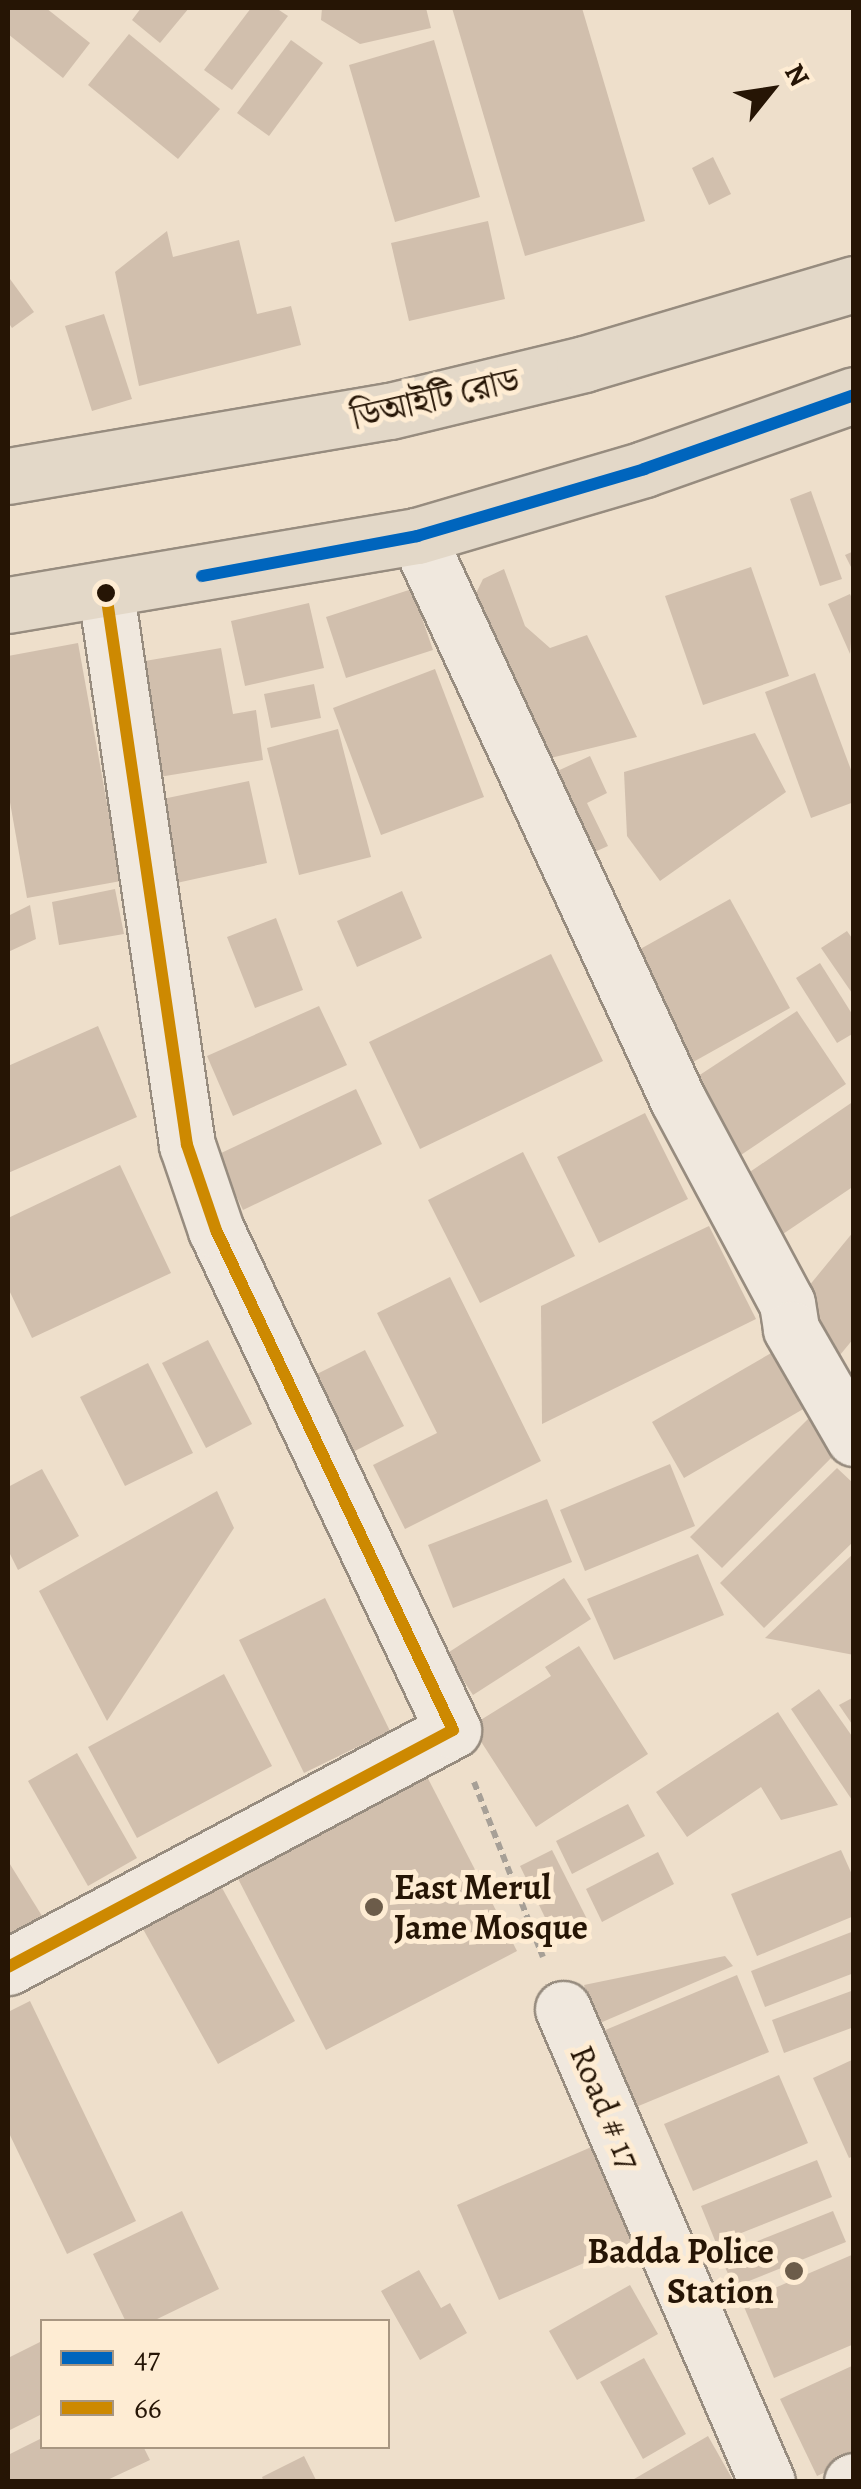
<!DOCTYPE html>
<meta charset="utf-8">
<style>
body{margin:0}
#map{position:relative;width:861px;height:2489px;overflow:hidden;background:#eedfcb;font-family:Alegreya,"Noto Serif Bengali",serif}
div>[style]{position:absolute}
.building>*{inset:0;background:#d1bfad}
.path>*{height:6px;margin-top:-3px;transform-origin:0;background:repeating-linear-gradient(90deg,#a7a097 0 8px,transparent 0 13px)}
.roads{filter:drop-shadow(2px 0 #978c7f) drop-shadow(-2px 0 #978c7f) drop-shadow(0 2px #978c7f) drop-shadow(0 -2px #978c7f)}
.minor>*{height:55px;margin:-27.5px;padding:0 27.5px;transform-origin:27.5px;border-radius:27.5px;background:#f0e8de}
.major>*{height:55px;margin:-27.5px;padding:0 27.5px;transform-origin:27.5px;border-radius:27.5px;background:#e3d8c8}
.bus-1>*{height:12px;margin:-6px;padding:0 6px;transform-origin:6px;border-radius:6px;background:#0065bd}
.bus-2>*{height:12px;margin:-6px;padding:0 6px;transform-origin:6px;border-radius:6px;background:#cd8901}
.dots>*{width:28px;height:28px;translate:-50% -50%;box-sizing:border-box;border:5px solid #feecd3;border-radius:50%}
span{translate:-50% -50%;white-space:nowrap;text-align:center;line-height:1.15;-webkit-text-stroke:10px #feecd3;paint-order:stroke}
.street-label{font-size:35px;color:#261505}
.poi-label{font-size:35px;color:#261505;font-weight:700}
.left{translate:0 -50%;text-align:left}
.right{translate:-100% -50%;text-align:right}
.frame{position:absolute;inset:0;border:10px solid #261505;pointer-events:none}
.legend{position:absolute;left:40px;top:2319px;width:350px;height:130px;box-sizing:border-box;background:#feecd3;border:2px solid #a89681;margin:0;padding:12px 18px;list-style:none;font-size:30px;color:#261505}
.legend li{display:flex;align-items:center;gap:20px;height:50px}
.legend b{width:50px;border:2px solid #a89681}
.north{position:absolute;left:721px;top:40px;width:100px;height:100px;-webkit-text-stroke:8px #feecd3;paint-order:stroke;rotate:60deg;font-size:28px;font-weight:700;line-height:40px;text-align:center;color:#261505}
.north::after{content:'';display:block;margin:auto;width:35px;height:45px;background:#261505;clip-path:polygon(50% 0,100% 100%,50% 72%,0 100%)}
</style>
<div id="map">
<div class="building">
<div style="clip-path:polygon(8px 8px,46px 8px,90px 43px,63px 78px,8px 34px)"></div>
<div style="clip-path:polygon(141px 8px,189px 8px,160px 43px,132px 20px)"></div>
<div style="clip-path:polygon(251px 8px,276px 8px,288px 16px,232px 90px,204px 70px)"></div>
<div style="clip-path:polygon(322px 8px,426px 8px,431px 28px,360px 44px,321px 20px)"></div>
<div style="clip-path:polygon(452px 8px,582px 8px,645px 221px,525px 256px)"></div>
<div style="clip-path:polygon(129px 34px,220px 109px,178px 159px,88px 85px)"></div>
<div style="clip-path:polygon(291px 40px,323px 63px,269px 136px,237px 113px)"></div>
<div style="clip-path:polygon(434px 40px,480px 197px,395px 222px,349px 65px)"></div>
<div style="clip-path:polygon(713px 157px,731px 194px,709px 205px,692px 168px)"></div>
<div style="clip-path:polygon(488px 221px,505px 299px,409px 321px,391px 243px)"></div>
<div style="clip-path:polygon(167px 231px,173px 257px,239px 240px,257px 314px,291px 306px,301px 345px,139px 386px,115px 272px)"></div>
<div style="clip-path:polygon(10px 279px,34px 312px,12px 328px,8px 322px)"></div>
<div style="clip-path:polygon(104px 314px,132px 399px,92px 411px,65px 326px)"></div>
<div style="clip-path:polygon(811px 491px,842px 579px,820px 586px,790px 499px)"></div>
<div style="clip-path:polygon(854px 551px,854px 573px,845px 555px)"></div>
<div style="clip-path:polygon(751px 567px,789px 676px,703px 705px,665px 596px)"></div>
<div style="clip-path:polygon(504px 569px,525px 626px,550px 648px,587px 635px,637px 737px,534px 762px,463px 620px,483px 579px)"></div>
<div style="clip-path:polygon(412px 589px,433px 650px,346px 678px,326px 617px)"></div>
<div style="clip-path:polygon(850px 594px,854px 603px,850px 654px,828px 604px)"></div>
<div style="clip-path:polygon(309px 603px,324px 668px,245px 686px,231px 621px)"></div>
<div style="clip-path:polygon(78px 643px,121px 881px,27px 898px,8px 791px,8px 656px)"></div>
<div style="clip-path:polygon(221px 648px,233px 714px,256px 710px,263px 760px,159px 777px,139px 662px)"></div>
<div style="clip-path:polygon(435px 669px,484px 797px,381px 835px,333px 708px)"></div>
<div style="clip-path:polygon(815px 673px,854px 778px,854px 802px,811px 818px,765px 692px)"></div>
<div style="clip-path:polygon(314px 684px,321px 718px,271px 728px,264px 694px)"></div>
<div style="clip-path:polygon(338px 729px,371px 857px,299px 875px,267px 748px)"></div>
<div style="clip-path:polygon(755px 733px,786px 792px,660px 881px,627px 836px,624px 772px)"></div>
<div style="clip-path:polygon(590px 756px,607px 793px,587px 803px,608px 846px,588px 855px,551px 774px)"></div>
<div style="clip-path:polygon(249px 781px,267px 863px,172px 884px,153px 801px)"></div>
<div style="clip-path:polygon(115px 889px,124px 934px,59px 945px,52px 902px)"></div>
<div style="clip-path:polygon(402px 891px,422px 938px,357px 967px,337px 921px)"></div>
<div style="clip-path:polygon(730px 899px,790px 1008px,686px 1066px,626px 957px)"></div>
<div style="clip-path:polygon(30px 905px,36px 939px,8px 952px,8px 916px)"></div>
<div style="clip-path:polygon(276px 918px,303px 990px,255px 1008px,227px 937px)"></div>
<div style="clip-path:polygon(847px 931px,854px 941px,854px 996px,821px 948px)"></div>
<div style="clip-path:polygon(551px 954px,603px 1061px,420px 1149px,369px 1042px)"></div>
<div style="clip-path:polygon(820px 963px,854px 1017px,854px 1033px,837px 1043px,796px 978px)"></div>
<div style="clip-path:polygon(319px 1006px,347px 1065px,233px 1116px,207px 1056px)"></div>
<div style="clip-path:polygon(797px 1011px,846px 1084px,732px 1161px,683px 1086px)"></div>
<div style="clip-path:polygon(98px 1026px,137px 1117px,8px 1173px,8px 1066px)"></div>
<div style="clip-path:polygon(356px 1089px,382px 1144px,243px 1210px,217px 1155px)"></div>
<div style="clip-path:polygon(854px 1101px,854px 1186px,780px 1236px,741px 1178px)"></div>
<div style="clip-path:polygon(645px 1113px,688px 1199px,599px 1243px,557px 1157px)"></div>
<div style="clip-path:polygon(523px 1152px,575px 1256px,480px 1303px,428px 1200px)"></div>
<div style="clip-path:polygon(120px 1165px,171px 1273px,32px 1338px,8px 1288px,8px 1218px)"></div>
<div style="clip-path:polygon(709px 1226px,756px 1319px,542px 1424px,541px 1306px)"></div>
<div style="clip-path:polygon(854px 1231px,854px 1338px,840px 1355px,804px 1292px)"></div>
<div style="clip-path:polygon(450px 1277px,541px 1461px,405px 1529px,373px 1465px,437px 1433px,377px 1313px)"></div>
<div style="clip-path:polygon(208px 1340px,252px 1424px,206px 1448px,162px 1363px)"></div>
<div style="clip-path:polygon(365px 1350px,404px 1426px,347px 1455px,309px 1378px)"></div>
<div style="clip-path:polygon(773px 1352px,805px 1408px,684px 1478px,652px 1422px)"></div>
<div style="clip-path:polygon(148px 1363px,193px 1453px,125px 1486px,80px 1397px)"></div>
<div style="clip-path:polygon(809px 1418px,840px 1449px,722px 1568px,690px 1537px)"></div>
<div style="clip-path:polygon(670px 1464px,695px 1526px,585px 1571px,560px 1510px)"></div>
<div style="clip-path:polygon(837px 1468px,854px 1484px,854px 1541px,764px 1628px,720px 1583px)"></div>
<div style="clip-path:polygon(42px 1469px,79px 1536px,18px 1570px,8px 1550px,8px 1487px)"></div>
<div style="clip-path:polygon(217px 1491px,234px 1528px,107px 1721px,39px 1591px)"></div>
<div style="clip-path:polygon(547px 1499px,572px 1562px,453px 1608px,428px 1545px)"></div>
<div style="clip-path:polygon(854px 1553px,854px 1655px,765px 1638px)"></div>
<div style="clip-path:polygon(698px 1554px,724px 1615px,614px 1660px,587px 1599px)"></div>
<div style="clip-path:polygon(564px 1578px,591px 1619px,473px 1695px,446px 1654px)"></div>
<div style="clip-path:polygon(325px 1598px,390px 1731px,304px 1773px,239px 1640px)"></div>
<div style="clip-path:polygon(579px 1646px,648px 1754px,536px 1827px,471px 1726px,551px 1676px,545px 1667px)"></div>
<div style="clip-path:polygon(224px 1674px,272px 1766px,137px 1838px,88px 1747px)"></div>
<div style="clip-path:polygon(819px 1689px,854px 1739px,854px 1803px,791px 1709px)"></div>
<div style="clip-path:polygon(854px 1697px,854px 1727px,839px 1705px)"></div>
<div style="clip-path:polygon(778px 1712px,838px 1805px,781px 1820px,761px 1787px,687px 1837px,656px 1792px)"></div>
<div style="clip-path:polygon(77px 1753px,137px 1858px,88px 1886px,28px 1781px)"></div>
<div style="clip-path:polygon(421px 1765px,517px 1951px,326px 2050px,230px 1863px)"></div>
<div style="clip-path:polygon(628px 1804px,645px 1836px,572px 1874px,556px 1841px)"></div>
<div style="clip-path:polygon(552px 1850px,589px 1923px,556px 1940px,520px 1866px)"></div>
<div style="clip-path:polygon(841px 1850px,854px 1879px,854px 1916px,757px 1956px,731px 1894px)"></div>
<div style="clip-path:polygon(658px 1852px,674px 1884px,602px 1922px,586px 1889px)"></div>
<div style="clip-path:polygon(8px 1861px,47px 1924px,8px 1949px)"></div>
<div style="clip-path:polygon(221px 1886px,295px 2021px,218px 2064px,143px 1929px)"></div>
<div style="clip-path:polygon(854px 1931px,854px 1973px,765px 2007px,751px 1971px)"></div>
<div style="clip-path:polygon(725px 1956px,733px 1966px,600px 2023px,584px 1985px)"></div>
<div style="clip-path:polygon(737px 1975px,769px 2052px,636px 2107px,603px 2031px)"></div>
<div style="clip-path:polygon(854px 1990px,854px 2027px,784px 2053px,772px 2020px)"></div>
<div style="clip-path:polygon(30px 2001px,136px 2221px,67px 2254px,8px 2131px,8px 2012px)"></div>
<div style="clip-path:polygon(854px 2059px,854px 2156px,849px 2158px,813px 2078px)"></div>
<div style="clip-path:polygon(779px 2075px,808px 2143px,693px 2191px,664px 2124px)"></div>
<div style="clip-path:polygon(596px 2145px,637px 2240px,499px 2300px,457px 2205px)"></div>
<div style="clip-path:polygon(817px 2160px,832px 2197px,716px 2243px,701px 2206px)"></div>
<div style="clip-path:polygon(182px 2211px,219px 2289px,151px 2322px,126px 2322px,93px 2254px)"></div>
<div style="clip-path:polygon(833px 2211px,846px 2242px,734px 2287px,720px 2256px)"></div>
<div style="clip-path:polygon(854px 2254px,854px 2344px,774px 2378px,742px 2302px)"></div>
<div style="clip-path:polygon(419px 2270px,441px 2308px,450px 2303px,467px 2333px,420px 2360px,381px 2291px)"></div>
<div style="clip-path:polygon(630px 2285px,658px 2334px,577px 2380px,549px 2331px)"></div>
<div style="clip-path:polygon(42px 2341px,42px 2414px,8px 2431px,8px 2358px)"></div>
<div style="clip-path:polygon(644px 2358px,686px 2434px,643px 2459px,600px 2382px)"></div>
<div style="clip-path:polygon(854px 2365px,854px 2459px,817px 2476px,780px 2399px)"></div>
<div style="clip-path:polygon(708px 2436px,734px 2482px,629px 2482px)"></div>
<div style="clip-path:polygon(42px 2438px,42px 2446px,143px 2446px,150px 2460px,103px 2482px,8px 2482px,8px 2455px)"></div>
<div style="clip-path:polygon(304px 2456px,317px 2482px,264px 2482px,262px 2477px)"></div>
</div>
<div class="path">
<div style="left:474px;top:1782px;width:188px;rotate:68.5deg"></div>
</div>
<div class="roads">
<div class="minor">
<div style="left:417px;top:536px;width:621px;rotate:65.17deg"></div>
<div style="left:678px;top:1100px;width:230px;rotate:61.8deg"></div>
<div style="left:787px;top:1303px;width:26px;rotate:81deg"></div>
<div style="left:791px;top:1329px;width:126px;rotate:60deg"></div>
<div style="left:8px;top:1967px;width:504px;rotate:-28.04deg"></div>
<div style="left:453px;top:1730px;width:553px;rotate:-115.36deg"></div>
<div style="left:216px;top:1230px;width:90px;rotate:-108.8deg"></div>
<div style="left:187px;top:1145px;width:558px;rotate:-98.35deg"></div>
<div style="left:563px;top:2009px;width:515px;rotate:66.67deg"></div>
<div style="left:852px;top:2482px;width:2px;rotate:-27deg"></div>
</div>
<div class="major">
<div style="left:8px;top:476px;width:387px;rotate:-9.7deg"></div>
<div style="left:390px;top:411px;width:200px;rotate:-13.6deg"></div>
<div style="left:584px;top:364px;width:282px;rotate:-16.5deg"></div>
<div style="left:8px;top:605px;width:415px;rotate:-9.6deg"></div>
<div style="left:417px;top:536px;width:237px;rotate:-16.4deg"></div>
<div style="left:644px;top:469px;width:223px;rotate:-19.4deg"></div>
</div>
</div>
<div class="bus-1">
<div style="left:202px;top:576px;width:219px;rotate:-10.5deg"></div>
<div style="left:417px;top:536px;width:237px;rotate:-16.4deg"></div>
<div style="left:644px;top:469px;width:223px;rotate:-19.4deg"></div>
</div>
<div class="bus-2">
<div style="left:8px;top:1967px;width:504px;rotate:-28.04deg"></div>
<div style="left:453px;top:1730px;width:553px;rotate:-115.36deg"></div>
<div style="left:216px;top:1230px;width:90px;rotate:-108.8deg"></div>
<div style="left:187px;top:1145px;width:558px;rotate:-98.35deg"></div>
</div>
<div class="dots">
<div style="left:106px;top:593px;background:#261505"></div>
<div style="left:374px;top:1907px;background:#6c5c4a"></div>
<div style="left:794px;top:2271px;background:#6c5c4a"></div>
</div>
<div class="street-label">
<span style="left:435px;top:398px;rotate:-13deg">ডিআইটি রোড</span>
<span style="left:606px;top:2107px;rotate:67deg">Road # 17</span>
</div>
<div class="poi-label">
<span class="left" style="left:394px;top:1907px">East Merul<br>Jame Mosque</span>
<span class="right" style="left:774px;top:2271px">Badda Police<br>Station</span>
</div>
<div class="frame"></div>
<ul class="legend">
<li><b style="height:12px;background:#0065bd"></b>47</li>
<li><b style="height:12px;background:#cd8901"></b>66</li>
</ul>
<div class="north">N</div>
</div>
